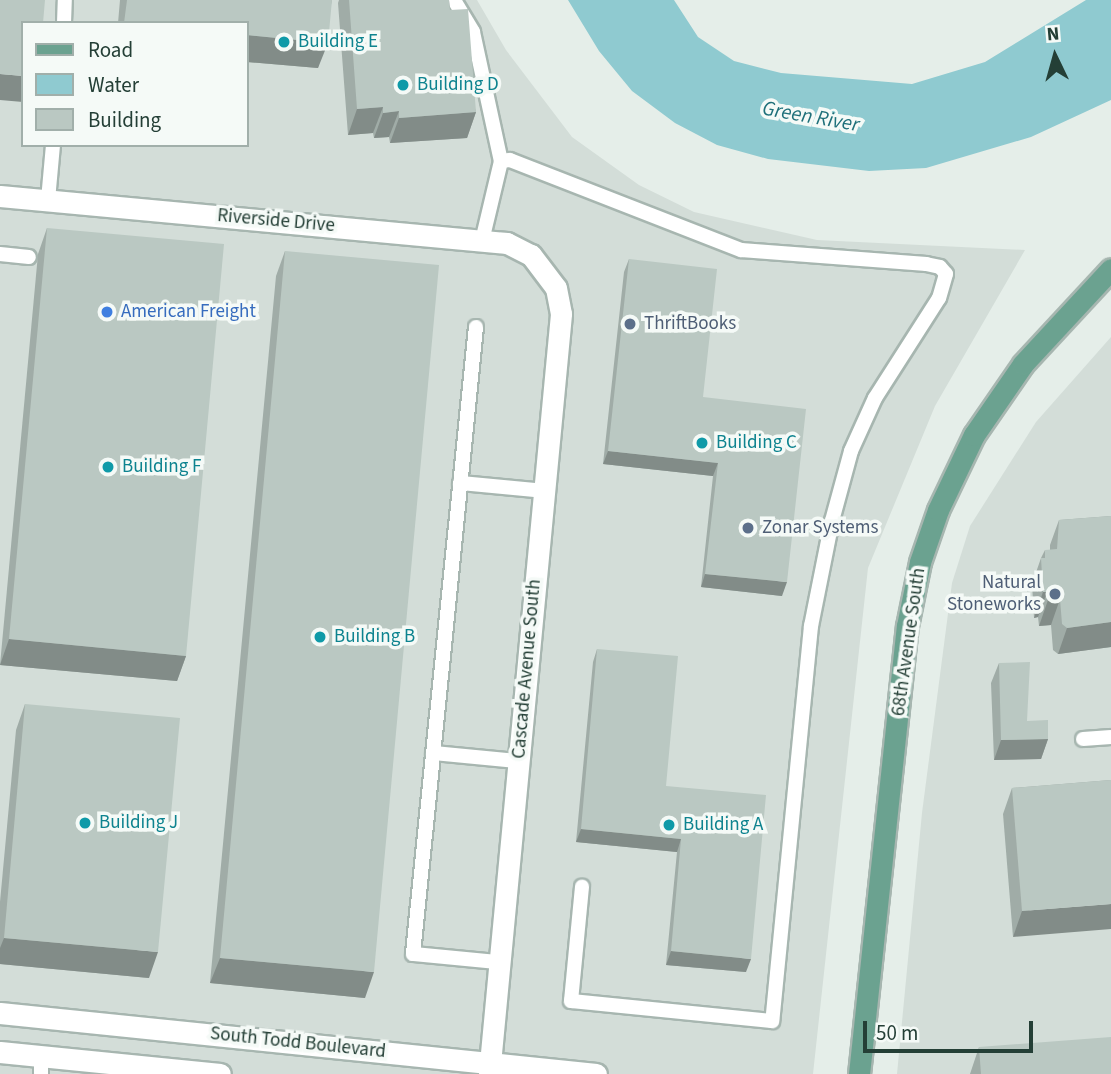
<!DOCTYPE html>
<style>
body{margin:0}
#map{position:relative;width:1111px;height:1074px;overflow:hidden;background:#e5eee9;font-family:"Source Sans 3",sans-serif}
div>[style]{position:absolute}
.built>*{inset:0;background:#d3ddd8}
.water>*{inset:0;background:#8fcad0}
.roads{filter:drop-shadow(2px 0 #a7b6b0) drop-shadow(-2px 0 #a7b6b0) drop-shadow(0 2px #a7b6b0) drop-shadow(0 -2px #a7b6b0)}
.lane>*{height:14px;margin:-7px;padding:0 7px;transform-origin:7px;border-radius:7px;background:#fff}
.street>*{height:21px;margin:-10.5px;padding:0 10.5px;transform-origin:10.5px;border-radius:10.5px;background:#fff}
.primary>*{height:21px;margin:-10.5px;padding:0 10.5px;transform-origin:10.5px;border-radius:10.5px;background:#6ba290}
.wall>*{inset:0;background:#a0aca7}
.shaded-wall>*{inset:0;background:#828c88}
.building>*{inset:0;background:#bac8c2}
.dots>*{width:19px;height:19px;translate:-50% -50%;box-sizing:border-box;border:4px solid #f5faf7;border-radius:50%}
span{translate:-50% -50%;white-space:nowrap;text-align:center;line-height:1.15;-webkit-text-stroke:7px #f5faf7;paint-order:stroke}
.culture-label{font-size:19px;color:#0d838f}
.left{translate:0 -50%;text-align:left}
.street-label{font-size:19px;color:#243f36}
.shop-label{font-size:19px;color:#366cbe}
.service-label{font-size:19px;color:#4e5e75}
.right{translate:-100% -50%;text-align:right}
.water-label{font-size:21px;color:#1f707a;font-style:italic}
.legend{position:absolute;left:21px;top:21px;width:228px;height:126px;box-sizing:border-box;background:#f5faf7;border:2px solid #a1afaa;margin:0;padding:9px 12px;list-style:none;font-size:21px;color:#243f36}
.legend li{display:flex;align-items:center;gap:14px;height:35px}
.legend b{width:35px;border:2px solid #a1afaa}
.north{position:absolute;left:1020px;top:21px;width:70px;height:70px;-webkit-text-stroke:5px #f5faf7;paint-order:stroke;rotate:355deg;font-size:19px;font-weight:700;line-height:28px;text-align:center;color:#243f36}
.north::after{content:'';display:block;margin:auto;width:24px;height:32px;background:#243f36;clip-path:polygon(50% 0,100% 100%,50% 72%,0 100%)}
.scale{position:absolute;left:863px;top:1021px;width:170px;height:32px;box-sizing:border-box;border:4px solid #243f36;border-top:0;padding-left:9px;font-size:21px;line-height:24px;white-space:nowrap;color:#243f36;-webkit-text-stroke:5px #f5faf7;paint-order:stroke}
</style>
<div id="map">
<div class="built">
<div style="clip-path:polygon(evenodd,0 0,477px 0,506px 50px,572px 137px,639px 185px,694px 212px,817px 240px,1025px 250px,935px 406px,868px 568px,813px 1074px,0 1074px,0 0,23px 23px,247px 23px,247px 145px,23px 145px,23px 23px)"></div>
<div style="clip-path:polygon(1111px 337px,1111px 1074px,897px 1074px,922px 813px,952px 583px,970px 526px,1036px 422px)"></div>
</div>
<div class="water">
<div style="clip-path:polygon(568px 0,674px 0,698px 37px,734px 61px,781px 73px,912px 84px,985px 62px,1086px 0,1111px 0,1111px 100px,1031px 137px,926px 168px,869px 171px,768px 159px,717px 145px,675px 123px,632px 91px,599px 51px)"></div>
</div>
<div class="roads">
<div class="lane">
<div style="left:454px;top:0;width:37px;rotate:59deg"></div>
<div style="left:473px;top:32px;width:132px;rotate:77.8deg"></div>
<div style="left:64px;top:23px;width:23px;rotate:-88deg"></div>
<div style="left:48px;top:200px;width:55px;rotate:-84.8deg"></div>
<div style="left:482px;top:241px;width:82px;rotate:-76.6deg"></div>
<div style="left:501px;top:161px;width:9px;rotate:-6deg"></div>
<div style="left:510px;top:160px;width:248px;rotate:21.3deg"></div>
<div style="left:741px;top:250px;width:186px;rotate:4.3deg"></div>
<div style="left:926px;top:264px;width:14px;rotate:12deg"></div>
<div style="left:940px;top:267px;width:9px;rotate:49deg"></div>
<div style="left:946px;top:274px;width:25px;rotate:106deg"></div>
<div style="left:939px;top:298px;width:119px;rotate:122.6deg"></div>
<div style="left:875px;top:398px;width:58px;rotate:114.4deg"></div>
<div style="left:851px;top:451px;width:73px;rotate:105.2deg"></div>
<div style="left:832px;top:521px;width:107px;rotate:101.3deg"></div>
<div style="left:811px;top:626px;width:397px;rotate:95.6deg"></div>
<div style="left:772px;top:1021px;width:202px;rotate:-174.3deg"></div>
<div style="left:571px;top:1001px;width:115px;rotate:-84.5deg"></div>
<div style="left:0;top:254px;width:29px;rotate:6deg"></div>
<div style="left:476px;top:327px;width:630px;rotate:95.74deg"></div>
<div style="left:413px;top:954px;width:85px;rotate:5.4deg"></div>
<div style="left:460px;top:483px;width:84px;rotate:5.4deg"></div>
<div style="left:1083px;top:739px;width:28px;rotate:-4deg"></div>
<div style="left:433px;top:753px;width:85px;rotate:5.4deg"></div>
<div style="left:41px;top:1074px;width:18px;rotate:-87deg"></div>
</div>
<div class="street">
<div style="left:0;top:196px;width:509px;rotate:5.3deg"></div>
<div style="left:507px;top:243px;width:27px;rotate:27deg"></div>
<div style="left:531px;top:255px;width:41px;rotate:52.9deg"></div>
<div style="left:556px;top:288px;width:26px;rotate:79deg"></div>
<div style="left:561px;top:314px;width:763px;rotate:95.41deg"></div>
<div style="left:0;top:1013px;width:599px;rotate:5.84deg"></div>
<div style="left:0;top:1052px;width:221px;rotate:5.7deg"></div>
</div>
<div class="primary">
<div style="left:859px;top:1074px;width:451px;rotate:-83.9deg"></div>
<div style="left:907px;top:626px;width:65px;rotate:-78.5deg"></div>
<div style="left:920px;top:562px;width:55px;rotate:-70.9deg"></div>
<div style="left:938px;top:510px;width:83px;rotate:-64.4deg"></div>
<div style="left:974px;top:435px;width:86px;rotate:-55.4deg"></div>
<div style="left:1023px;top:364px;width:129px;rotate:-47.2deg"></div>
</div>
</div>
<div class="wall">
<div style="clip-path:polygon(120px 0,332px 0,318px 68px,247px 62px,247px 23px,118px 23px)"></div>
<div style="clip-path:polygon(339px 0,449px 0,450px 10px,476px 112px,467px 138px,390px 143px,389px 137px,374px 138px,373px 133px,348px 135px,338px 3px)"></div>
<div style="clip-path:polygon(47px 228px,186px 656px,177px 681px,0 665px,38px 254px)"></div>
<div style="clip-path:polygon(285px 251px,365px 998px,210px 983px,276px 276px)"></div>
<div style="clip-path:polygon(629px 259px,703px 397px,782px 596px,701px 587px,713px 476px,603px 464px,624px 272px)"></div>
<div style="clip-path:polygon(1111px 516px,1111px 647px,1058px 654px,1053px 650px,1051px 625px,1039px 626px,1038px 617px,1034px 618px,1032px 584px,1041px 558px,1045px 550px,1050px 550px,1050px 545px,1059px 520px)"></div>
<div style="clip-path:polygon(597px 649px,666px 786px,746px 972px,666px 965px,677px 852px,576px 842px,593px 662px)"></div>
<div style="clip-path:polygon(999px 663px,1027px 721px,1048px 739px,1041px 759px,994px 760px,991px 683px)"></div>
<div style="clip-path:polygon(25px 704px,149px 978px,0 964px,0 902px,16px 730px)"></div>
<div style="clip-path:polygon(1111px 780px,1013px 937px,1003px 814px,1012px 788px)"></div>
<div style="clip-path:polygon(979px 1047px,1111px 1074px,970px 1074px)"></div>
</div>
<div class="shaded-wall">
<div style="clip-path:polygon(247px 35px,328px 43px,318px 68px,247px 62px)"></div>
<div style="clip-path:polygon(0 74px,23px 76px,23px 102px,0 100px)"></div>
<div style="clip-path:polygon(383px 107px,373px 133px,348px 135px,357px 109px)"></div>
<div style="clip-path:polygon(399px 111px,389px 137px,374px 138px,383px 113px)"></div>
<div style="clip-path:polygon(476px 112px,467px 138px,390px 143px,399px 118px)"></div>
<div style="clip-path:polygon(608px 451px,718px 463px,713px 476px,603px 464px)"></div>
<div style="clip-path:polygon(705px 574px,787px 582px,782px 596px,701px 587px)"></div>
<div style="clip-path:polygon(1043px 592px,1047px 592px,1038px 617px,1034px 618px)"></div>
<div style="clip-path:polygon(1060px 599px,1051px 625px,1039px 626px,1048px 600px)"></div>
<div style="clip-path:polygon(1111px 622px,1111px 647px,1058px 654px,1067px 628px)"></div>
<div style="clip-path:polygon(9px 639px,186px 656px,177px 681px,0 665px)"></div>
<div style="clip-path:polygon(1048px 739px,1041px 759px,994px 760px,1001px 740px)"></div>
<div style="clip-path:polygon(581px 829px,681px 839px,677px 852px,576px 842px)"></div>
<div style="clip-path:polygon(1111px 904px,1111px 929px,1013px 937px,1022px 911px)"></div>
<div style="clip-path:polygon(4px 938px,158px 952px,149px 978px,0 964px,0 948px)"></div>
<div style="clip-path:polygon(671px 951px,751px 959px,746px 972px,666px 965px)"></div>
<div style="clip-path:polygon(220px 958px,374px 972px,365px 998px,210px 983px)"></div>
</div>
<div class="building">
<div style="clip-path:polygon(0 0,45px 0,43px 23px,23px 23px,23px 76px,0 74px)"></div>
<div style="clip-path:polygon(127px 0,332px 0,328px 43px,247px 35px,247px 23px,124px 23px)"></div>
<div style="clip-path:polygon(349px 0,449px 0,450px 10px,468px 9px,476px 112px,399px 118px,399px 111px,383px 113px,383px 107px,357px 109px)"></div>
<div style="clip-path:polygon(47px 228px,224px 244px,186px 656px,9px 639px)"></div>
<div style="clip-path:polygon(285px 251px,439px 265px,374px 972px,220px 958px)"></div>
<div style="clip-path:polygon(629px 259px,717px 269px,703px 397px,806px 409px,787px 582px,705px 574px,718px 463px,608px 451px)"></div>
<div style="clip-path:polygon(1111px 516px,1111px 622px,1067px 628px,1062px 624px,1060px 599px,1048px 600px,1047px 592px,1043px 592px,1041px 558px,1045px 558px,1045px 550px,1057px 549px,1059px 520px)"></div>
<div style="clip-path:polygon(597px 649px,678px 656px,666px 786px,766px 795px,751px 959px,671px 951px,681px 839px,581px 829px)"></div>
<div style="clip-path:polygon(1030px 662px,1027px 721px,1048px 720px,1048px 739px,1001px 740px,999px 663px)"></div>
<div style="clip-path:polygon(25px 704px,180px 718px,158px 952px,4px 938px)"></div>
<div style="clip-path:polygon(1111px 780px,1111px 904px,1022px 911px,1012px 788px)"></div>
<div style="clip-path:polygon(1111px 1037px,1111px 1074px,981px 1074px,979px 1047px)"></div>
</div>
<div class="dots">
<div style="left:284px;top:42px;background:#0f9aa8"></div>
<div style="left:403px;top:85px;background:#0f9aa8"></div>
<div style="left:107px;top:312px;background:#3f7fe0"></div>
<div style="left:630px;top:324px;background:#5c6f8a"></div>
<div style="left:702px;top:443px;background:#0f9aa8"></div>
<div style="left:108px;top:467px;background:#0f9aa8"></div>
<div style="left:748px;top:528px;background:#5c6f8a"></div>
<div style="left:1055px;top:594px;background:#5c6f8a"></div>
<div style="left:320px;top:637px;background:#0f9aa8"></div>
<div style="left:85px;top:823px;background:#0f9aa8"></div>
<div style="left:669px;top:825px;background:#0f9aa8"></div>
</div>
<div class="culture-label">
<span class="left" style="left:298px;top:42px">Building E</span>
<span class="left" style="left:417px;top:85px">Building D</span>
<span class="left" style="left:716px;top:443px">Building C</span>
<span class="left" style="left:122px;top:467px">Building F</span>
<span class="left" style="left:334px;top:637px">Building B</span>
<span class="left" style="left:99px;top:823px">Building J</span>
<span class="left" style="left:683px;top:825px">Building A</span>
</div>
<div class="street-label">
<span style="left:276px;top:221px;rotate:5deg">Riverside Drive</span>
<span style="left:909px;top:642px;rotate:-82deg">68th Avenue South</span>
<span style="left:527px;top:669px;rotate:-85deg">Cascade Avenue South</span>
<span style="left:298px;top:1043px;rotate:6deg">South Todd Boulevard</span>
</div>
<div class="shop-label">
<span class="left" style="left:121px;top:312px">American Freight</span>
</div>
<div class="service-label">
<span class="left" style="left:644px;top:324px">ThriftBooks</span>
<span class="left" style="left:762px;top:528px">Zonar Systems</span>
<span class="right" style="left:1041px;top:594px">Natural<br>Stoneworks</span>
</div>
<div class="water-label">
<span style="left:811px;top:116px;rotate:10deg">Green River</span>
</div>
<ul class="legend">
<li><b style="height:9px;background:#6ba290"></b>Road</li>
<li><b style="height:19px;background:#8fcad0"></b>Water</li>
<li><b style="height:19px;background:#bac8c2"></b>Building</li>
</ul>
<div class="north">N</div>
<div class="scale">50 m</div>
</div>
